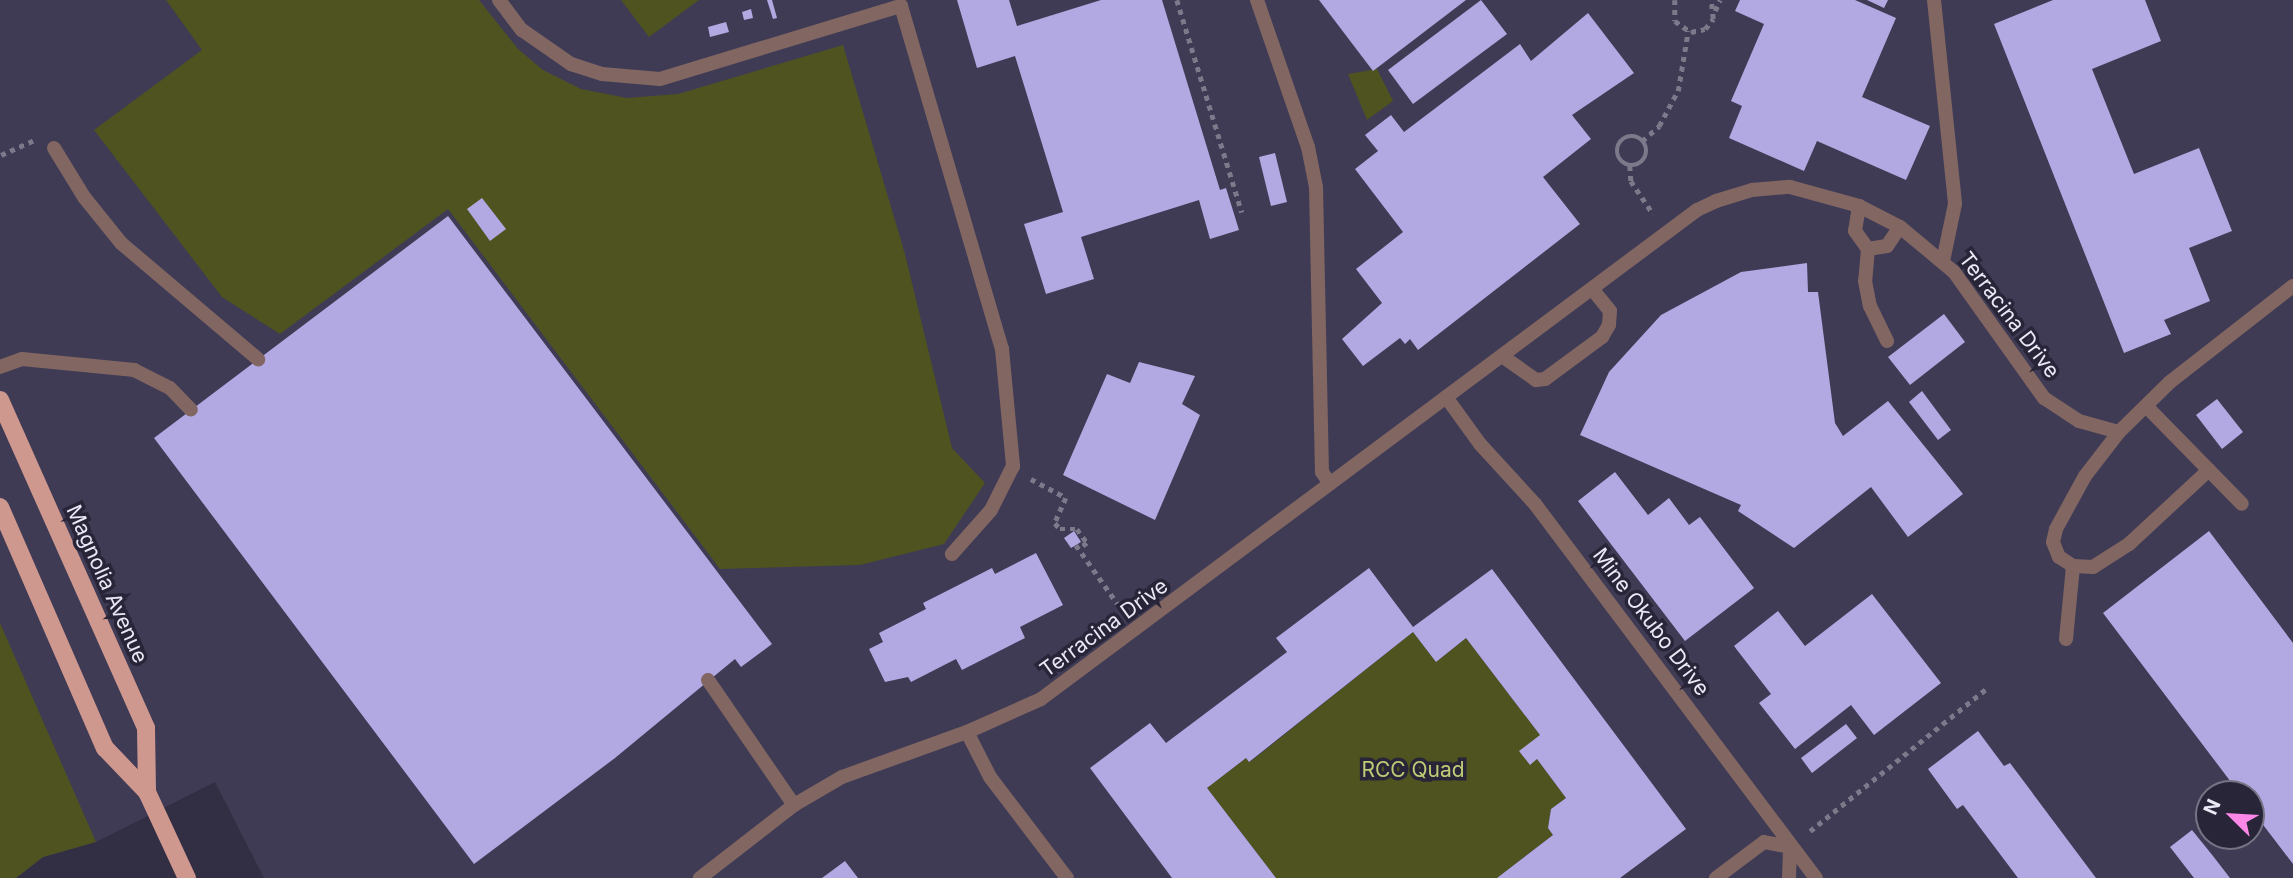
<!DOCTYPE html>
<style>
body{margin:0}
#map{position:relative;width:2293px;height:878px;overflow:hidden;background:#322f44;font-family:Inter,sans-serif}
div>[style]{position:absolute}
.built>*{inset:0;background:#3f3b55}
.green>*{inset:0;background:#4e5320}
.building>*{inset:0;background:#b2a9e2}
.path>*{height:4.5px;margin-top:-2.25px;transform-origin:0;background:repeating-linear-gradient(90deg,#7b798a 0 5px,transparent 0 10px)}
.path>.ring{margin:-2.25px;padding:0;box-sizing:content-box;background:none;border:4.5px solid #7b798a;border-radius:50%}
.service>*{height:14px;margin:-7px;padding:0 7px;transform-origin:7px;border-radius:7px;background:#826662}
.primary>*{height:18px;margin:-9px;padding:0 9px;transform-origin:9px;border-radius:9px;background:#cf988f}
span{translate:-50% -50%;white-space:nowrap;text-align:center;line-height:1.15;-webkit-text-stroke:7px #292539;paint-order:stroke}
.street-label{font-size:21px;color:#eae9f6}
.park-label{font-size:21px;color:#c0cb75}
.north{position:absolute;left:2195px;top:780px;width:70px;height:70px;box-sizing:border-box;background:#292539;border:2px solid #767385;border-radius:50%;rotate:294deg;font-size:19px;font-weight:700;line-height:28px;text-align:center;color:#eae9f6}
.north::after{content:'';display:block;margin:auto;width:24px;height:32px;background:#fb87e6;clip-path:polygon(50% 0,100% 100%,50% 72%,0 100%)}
</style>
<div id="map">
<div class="built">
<div style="clip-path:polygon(evenodd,0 0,2293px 0,2293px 878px,264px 878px,215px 782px,96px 842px,43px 857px,16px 878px,0 878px,0 0,2209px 794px,2251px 794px,2251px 836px,2209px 836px,2209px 794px)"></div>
</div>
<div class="green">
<div style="clip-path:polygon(166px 0,479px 0,518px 49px,543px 70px,581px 89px,627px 98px,678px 94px,843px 45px,905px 254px,952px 448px,985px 483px,944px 544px,860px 565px,720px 569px,448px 209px,280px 334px,222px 297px,94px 130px,202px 50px)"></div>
<div style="clip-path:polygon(621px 0,699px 0,649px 37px)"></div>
<div style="clip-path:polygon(1377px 69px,1393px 101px,1367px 120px,1348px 74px)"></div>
<div style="clip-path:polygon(0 623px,96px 842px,43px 857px,16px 878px,0 878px)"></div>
<div style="clip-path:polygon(1413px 632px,1436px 662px,1466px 638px,1540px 735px,1530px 764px,1537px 759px,1566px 798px,1551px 809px,1548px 828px,1553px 835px,1497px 878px,1276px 878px,1207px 788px,1246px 758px,1250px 762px)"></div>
</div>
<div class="building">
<div style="clip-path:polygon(767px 0,772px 0,777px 18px,773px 19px)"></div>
<div style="clip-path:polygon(957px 0,1009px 0,1017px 26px,1101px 0,1162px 0,1220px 190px,1226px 188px,1239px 230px,1210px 239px,1199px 200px,1081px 237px,1094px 279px,1046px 294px,1024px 224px,1063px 212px,1015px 56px,977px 68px)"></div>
<div style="clip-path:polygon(1319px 0,1466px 0,1373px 71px)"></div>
<div style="clip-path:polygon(1481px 0,1507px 34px,1413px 104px,1388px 70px)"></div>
<div style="clip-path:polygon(1740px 0,1855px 0,1896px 18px,1862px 97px,1930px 126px,1906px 180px,1817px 141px,1804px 171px,1729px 138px,1742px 106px,1731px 101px,1764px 24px,1735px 11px)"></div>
<div style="clip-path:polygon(1867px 0,1888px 0,1884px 8px)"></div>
<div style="clip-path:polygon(2053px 0,2145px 0,2161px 41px,2092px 69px,2134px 174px,2199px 148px,2232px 231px,2189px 248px,2210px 301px,2164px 320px,2171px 334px,2124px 353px,1994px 24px)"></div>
<div style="clip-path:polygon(751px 9px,753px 18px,744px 20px,742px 12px)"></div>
<div style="clip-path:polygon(1588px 13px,1634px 73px,1572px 115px,1591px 139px,1543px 177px,1580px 224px,1418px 350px,1410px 339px,1405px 344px,1400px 338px,1363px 366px,1342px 339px,1382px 303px,1356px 269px,1403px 232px,1355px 169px,1378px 151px,1365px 135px,1391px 115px,1404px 132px,1520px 44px,1531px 61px)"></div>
<div style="clip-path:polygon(726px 22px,729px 32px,710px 37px,708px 27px)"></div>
<div style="clip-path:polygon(1275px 153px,1287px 202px,1271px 206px,1259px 157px)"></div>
<div style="clip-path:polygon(482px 198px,506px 229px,490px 241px,467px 209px)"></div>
<div style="clip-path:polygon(448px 216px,772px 644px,741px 667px,735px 659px,615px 758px,474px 864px,154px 438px)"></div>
<div style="clip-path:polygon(1807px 263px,1808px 292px,1818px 292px,1835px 423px,1843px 436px,1888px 401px,1963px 494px,1908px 537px,1871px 487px,1794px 548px,1738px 511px,1741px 505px,1580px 435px,1609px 372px,1661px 315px,1741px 272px)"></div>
<div style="clip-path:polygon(1944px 314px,1965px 342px,1910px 385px,1888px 357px)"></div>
<div style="clip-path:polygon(1139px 362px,1195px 376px,1182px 404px,1200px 415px,1155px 520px,1063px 475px,1107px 374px,1130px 383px)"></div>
<div style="clip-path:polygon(1922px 391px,1951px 430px,1938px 440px,1909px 402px)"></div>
<div style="clip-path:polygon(2217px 399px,2243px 432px,2222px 449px,2196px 415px)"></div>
<div style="clip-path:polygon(1615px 472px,1648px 515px,1669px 498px,1689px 525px,1700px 517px,1754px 588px,1685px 641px,1578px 501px)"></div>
<div style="clip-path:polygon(1074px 531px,1081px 542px,1071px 548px,1064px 538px)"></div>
<div style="clip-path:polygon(2209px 531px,2293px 643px,2293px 864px,2251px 809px,2251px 794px,2240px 794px,2103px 613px)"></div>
<div style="clip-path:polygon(1036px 553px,1063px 605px,1020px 627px,1025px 638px,962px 670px,956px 659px,911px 682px,908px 677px,885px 682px,869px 649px,883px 642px,879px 633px,926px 609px,923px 603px,992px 568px,995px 574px)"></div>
<div style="clip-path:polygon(1369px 568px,1413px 627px,1492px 569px,1686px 829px,1620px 878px,1497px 878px,1553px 835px,1548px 828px,1551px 809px,1566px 798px,1537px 759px,1530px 765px,1519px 751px,1540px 735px,1466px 638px,1436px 662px,1413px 632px,1249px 762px,1246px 758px,1207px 788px,1276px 878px,1172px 878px,1090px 768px,1150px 723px,1166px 743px,1287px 652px,1276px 638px)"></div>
<div style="clip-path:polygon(1872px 594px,1941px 683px,1874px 735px,1851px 705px,1795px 749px,1759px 703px,1771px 694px,1734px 646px,1778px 611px,1805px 646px)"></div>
<div style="clip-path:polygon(1846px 724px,1857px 738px,1812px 773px,1801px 758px)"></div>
<div style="clip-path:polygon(1978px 731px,2004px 766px,2010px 763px,2096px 878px,2018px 878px,1963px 805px,1957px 809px,1928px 769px)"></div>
<div style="clip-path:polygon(2192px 830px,2213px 856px,2230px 878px,2194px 878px,2170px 847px)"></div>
<div style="clip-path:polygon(845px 861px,858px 878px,822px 878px)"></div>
</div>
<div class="path">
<div style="left:1177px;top:0;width:222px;rotate:73deg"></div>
<div style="left:1675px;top:0;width:21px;rotate:90deg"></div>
<div style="left:1675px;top:21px;width:19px;rotate:35deg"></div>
<div style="left:1691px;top:32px;width:14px;rotate:-12deg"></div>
<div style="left:1705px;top:29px;width:13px;rotate:-51deg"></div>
<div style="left:1713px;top:19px;width:19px;rotate:-96deg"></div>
<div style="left:1715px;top:11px;width:12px;rotate:-66deg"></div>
<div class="ring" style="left:1617px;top:136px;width:25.5px;height:25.5px"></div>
<div style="left:1642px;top:141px;width:23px;rotate:-41deg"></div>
<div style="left:1659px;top:126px;width:40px;rotate:-62deg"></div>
<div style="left:1678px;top:91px;width:61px;rotate:-80.5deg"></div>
<div style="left:1px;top:155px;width:36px;rotate:-24deg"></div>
<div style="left:1630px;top:166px;width:15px;rotate:86deg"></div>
<div style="left:1631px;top:181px;width:40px;rotate:56deg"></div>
<div style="left:1031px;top:479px;width:40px;rotate:28deg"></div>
<div style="left:1066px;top:498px;width:27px;rotate:114deg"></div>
<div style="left:1055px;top:523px;width:8px;rotate:50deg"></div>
<div style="left:1060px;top:529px;width:17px"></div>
<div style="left:1077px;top:529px;width:17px;rotate:54deg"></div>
<div style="left:1087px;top:543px;width:10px;rotate:143deg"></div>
<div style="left:1076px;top:545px;width:80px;rotate:54.7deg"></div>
<div style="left:1810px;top:831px;width:226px;rotate:-38.9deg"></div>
</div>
<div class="service">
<div style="left:499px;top:0;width:38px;rotate:53deg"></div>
<div style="left:522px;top:30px;width:60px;rotate:34.8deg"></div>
<div style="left:571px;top:64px;width:33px;rotate:18deg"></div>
<div style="left:602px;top:74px;width:58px;rotate:4.9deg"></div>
<div style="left:660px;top:79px;width:252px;rotate:-16.9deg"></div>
<div style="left:901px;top:6px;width:358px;rotate:73.6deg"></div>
<div style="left:1002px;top:349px;width:118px;rotate:84.6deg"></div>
<div style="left:1013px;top:466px;width:49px;rotate:116.6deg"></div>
<div style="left:991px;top:510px;width:59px;rotate:131.6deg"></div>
<div style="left:1257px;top:0;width:156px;rotate:70.9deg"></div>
<div style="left:1308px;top:147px;width:41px;rotate:78.7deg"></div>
<div style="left:1316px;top:187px;width:285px;rotate:88.8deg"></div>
<div style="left:1322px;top:472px;width:14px;rotate:56deg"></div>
<div style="left:1934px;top:0;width:205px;rotate:84.1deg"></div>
<div style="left:1955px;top:204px;width:58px;rotate:101.9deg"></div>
<div style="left:54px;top:148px;width:57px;rotate:58.5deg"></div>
<div style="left:84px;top:197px;width:59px;rotate:51.2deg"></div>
<div style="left:121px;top:243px;width:180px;rotate:40.3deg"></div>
<div style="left:1859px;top:206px;width:25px;rotate:99deg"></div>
<div style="left:1855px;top:231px;width:22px;rotate:54deg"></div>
<div style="left:1868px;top:249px;width:32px;rotate:95deg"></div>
<div style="left:1865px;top:281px;width:25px;rotate:79deg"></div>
<div style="left:1870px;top:306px;width:39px;rotate:64deg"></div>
<div style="left:1868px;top:249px;width:19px;rotate:-9deg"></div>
<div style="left:1887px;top:246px;width:23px;rotate:-56deg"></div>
<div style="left:1502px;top:356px;width:42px;rotate:35.2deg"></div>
<div style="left:1536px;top:380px;width:9px;rotate:-6deg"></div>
<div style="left:1545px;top:379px;width:71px;rotate:-36.4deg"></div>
<div style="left:1602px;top:337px;width:14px;rotate:-60deg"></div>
<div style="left:1609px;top:325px;width:14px;rotate:-86deg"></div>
<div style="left:1610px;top:311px;width:27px;rotate:-129deg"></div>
<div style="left:0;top:367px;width:23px;rotate:-20deg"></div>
<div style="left:22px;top:359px;width:113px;rotate:5.6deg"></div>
<div style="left:134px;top:370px;width:40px;rotate:26.6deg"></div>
<div style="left:170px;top:388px;width:30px;rotate:46deg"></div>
<div style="left:1446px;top:397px;width:58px;rotate:54.1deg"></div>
<div style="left:1480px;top:444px;width:81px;rotate:47.5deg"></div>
<div style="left:1535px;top:504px;width:468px;rotate:53.1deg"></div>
<div style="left:2148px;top:408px;width:134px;rotate:45.6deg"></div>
<div style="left:2073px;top:566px;width:17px;rotate:-147deg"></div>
<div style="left:2059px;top:557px;width:16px;rotate:-112deg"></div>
<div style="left:2053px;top:542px;width:13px;rotate:-77deg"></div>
<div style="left:2056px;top:529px;width:60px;rotate:-61.3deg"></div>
<div style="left:2085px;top:476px;width:56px;rotate:-52.3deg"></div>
<div style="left:2119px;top:432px;width:71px;rotate:-44.4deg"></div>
<div style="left:2170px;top:382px;width:156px;rotate:-38deg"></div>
<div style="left:2066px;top:639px;width:73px;rotate:-84.5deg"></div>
<div style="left:2073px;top:566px;width:20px;rotate:3deg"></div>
<div style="left:2093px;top:567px;width:43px;rotate:-32.6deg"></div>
<div style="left:2129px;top:544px;width:109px;rotate:-42.8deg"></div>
<div style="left:708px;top:680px;width:152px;rotate:55.5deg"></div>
<div style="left:967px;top:732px;width:51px;rotate:62.9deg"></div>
<div style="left:990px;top:777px;width:127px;rotate:52.7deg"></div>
<div style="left:700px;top:878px;width:119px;rotate:-37.8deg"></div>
<div style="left:794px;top:805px;width:56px;rotate:-30.3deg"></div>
<div style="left:842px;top:777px;width:133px;rotate:-19.8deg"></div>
<div style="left:967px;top:732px;width:81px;rotate:-24deg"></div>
<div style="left:1041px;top:699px;width:818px;rotate:-36.7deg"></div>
<div style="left:1697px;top:210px;width:21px;rotate:-25deg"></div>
<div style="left:1716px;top:201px;width:38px;rotate:-17deg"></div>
<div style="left:1752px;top:190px;width:38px;rotate:-5deg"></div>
<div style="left:1790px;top:187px;width:72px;rotate:15.4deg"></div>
<div style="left:1859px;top:206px;width:46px;rotate:27.1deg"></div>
<div style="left:1900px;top:227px;width:70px;rotate:39.8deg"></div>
<div style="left:1954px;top:272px;width:155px;rotate:54.5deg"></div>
<div style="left:2044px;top:398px;width:42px;rotate:33.3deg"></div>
<div style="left:2079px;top:421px;width:41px;rotate:15.4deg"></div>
<div style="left:1716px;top:878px;width:60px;rotate:-36.9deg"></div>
<div style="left:1764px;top:842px;width:26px;rotate:11deg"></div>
<div style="left:1789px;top:878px;width:31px;rotate:-88deg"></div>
</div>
<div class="primary">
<div style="left:0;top:400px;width:359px;rotate:66deg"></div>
<div style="left:146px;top:728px;width:64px;rotate:89.1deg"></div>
<div style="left:0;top:507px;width:263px;rotate:66.5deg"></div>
<div style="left:105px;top:748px;width:61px;rotate:46.3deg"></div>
<div style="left:147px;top:792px;width:95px;rotate:65.1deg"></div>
</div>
<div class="street-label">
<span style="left:2009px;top:315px;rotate:53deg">Terracina Drive</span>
<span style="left:107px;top:584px;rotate:66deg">Magnolia Avenue</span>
<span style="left:1651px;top:622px;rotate:53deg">Mine Okubo Drive</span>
<span style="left:1104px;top:628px;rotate:-36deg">Terracina Drive</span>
</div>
<div class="park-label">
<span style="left:1413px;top:770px">RCC Quad</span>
</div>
<div class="north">N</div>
</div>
